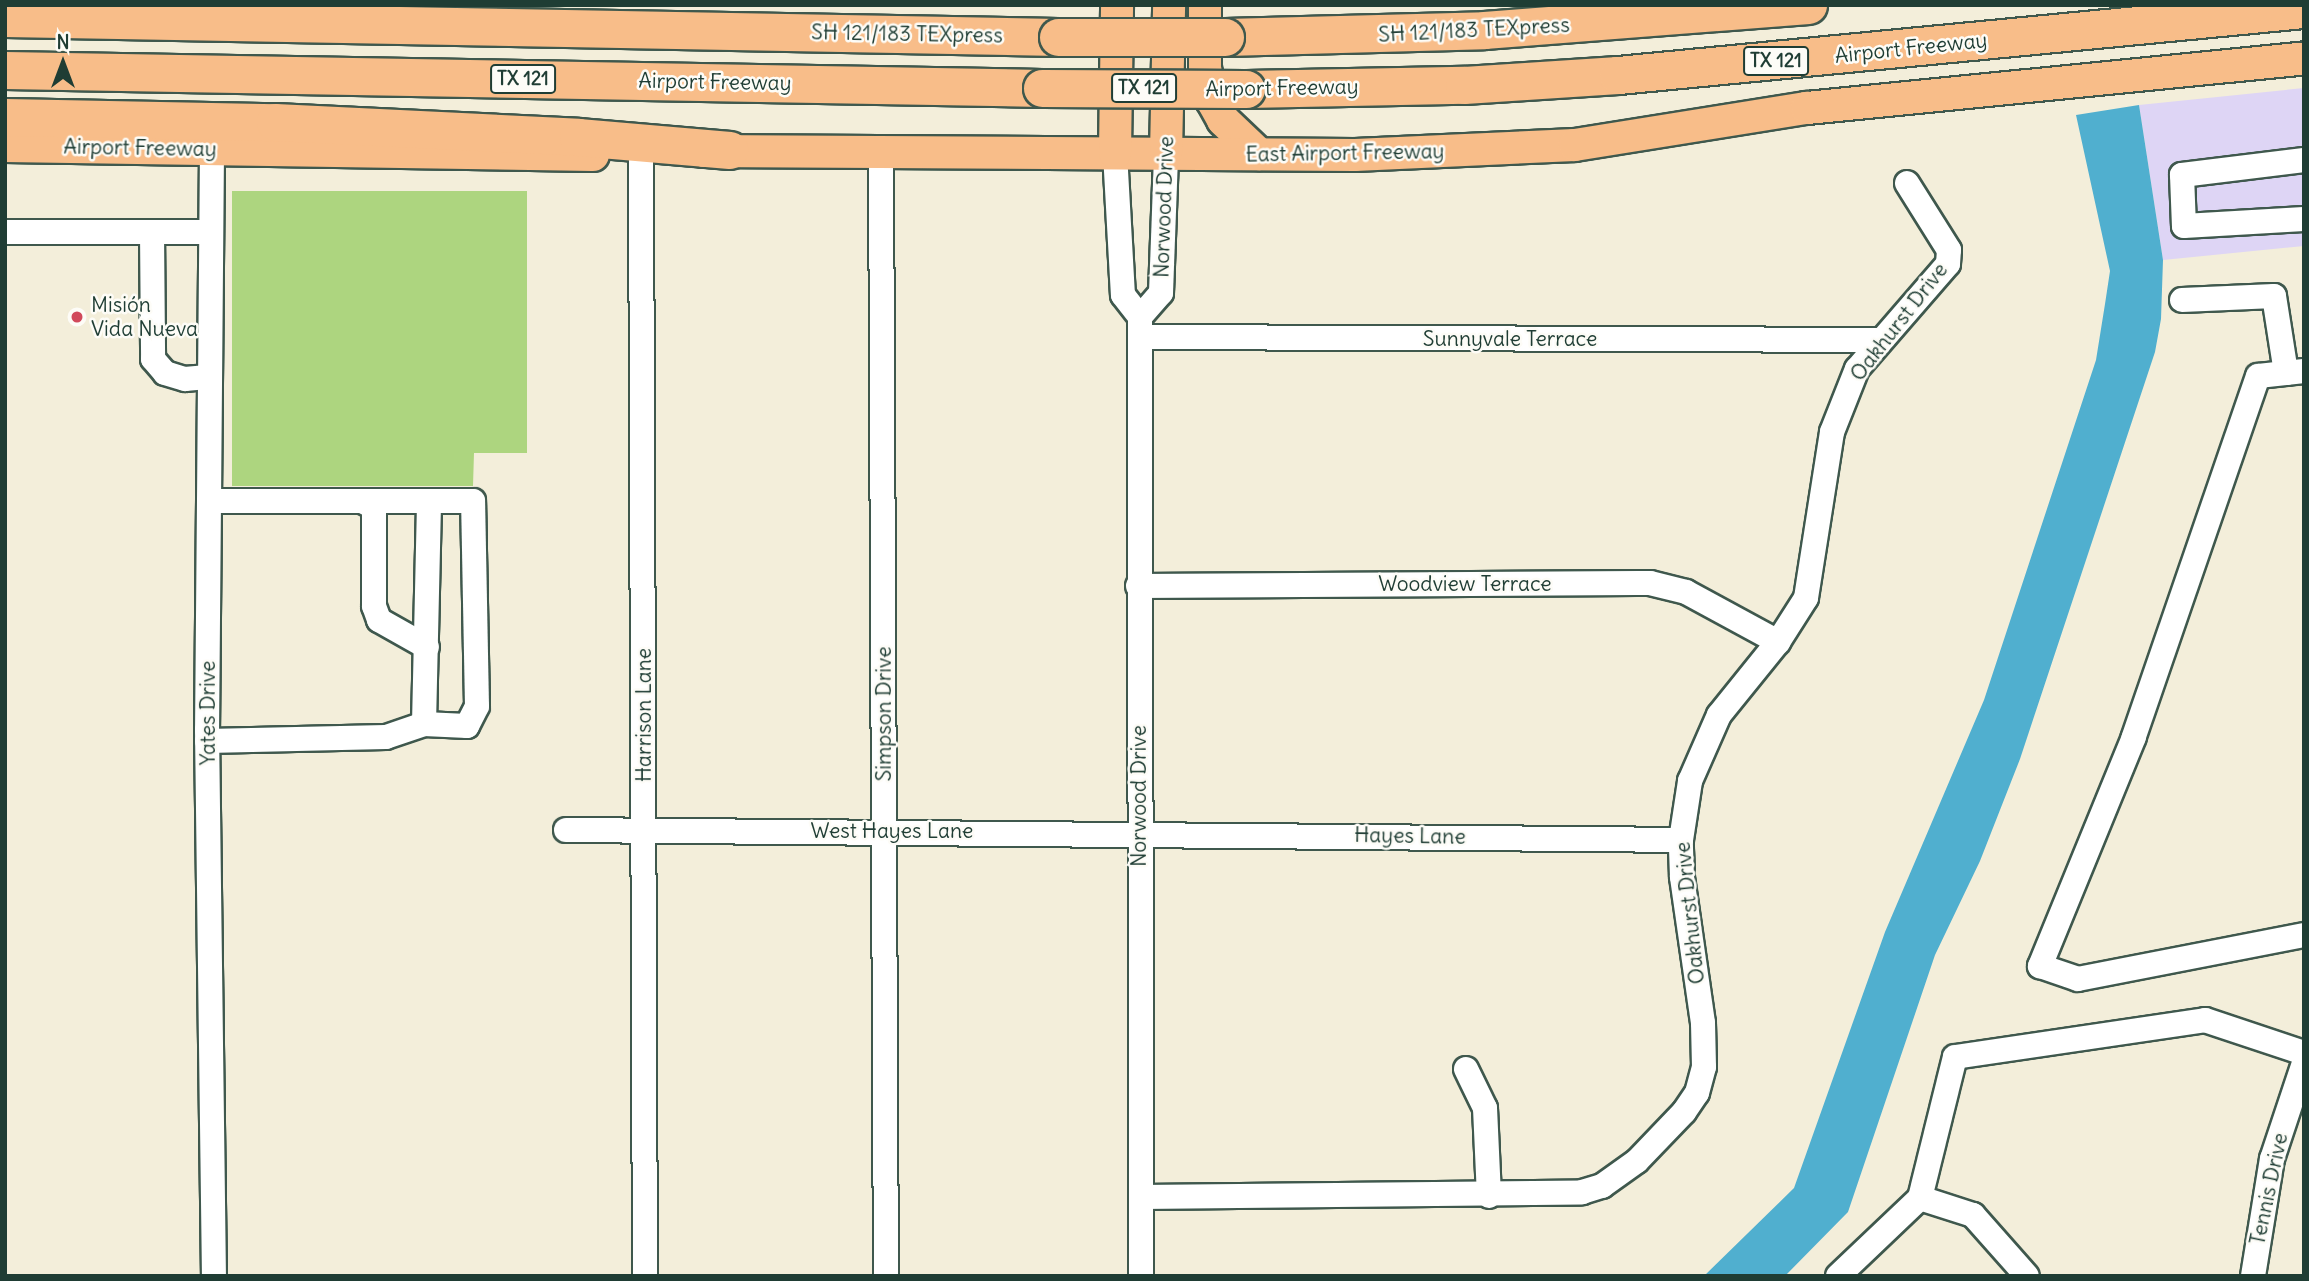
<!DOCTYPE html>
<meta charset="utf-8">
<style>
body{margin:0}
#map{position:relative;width:2309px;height:1281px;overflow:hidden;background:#f3eeda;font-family:Delius,sans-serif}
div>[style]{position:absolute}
.built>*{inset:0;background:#ded5f5}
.green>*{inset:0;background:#add57f}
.water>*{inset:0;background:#50afcf}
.roads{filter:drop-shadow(2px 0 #3f584d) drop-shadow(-2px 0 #3f584d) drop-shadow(0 2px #3f584d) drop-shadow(0 -2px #3f584d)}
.minor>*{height:24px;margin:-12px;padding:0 12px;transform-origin:12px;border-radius:12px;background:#fff}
.major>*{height:32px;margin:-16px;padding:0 16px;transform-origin:16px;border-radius:16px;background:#f8bd89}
.highway>*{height:37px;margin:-18.5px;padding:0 18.5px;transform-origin:18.5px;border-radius:18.5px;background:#f8bd89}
.bridges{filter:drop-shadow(2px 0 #3f584d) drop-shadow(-2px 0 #3f584d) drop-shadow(0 2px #3f584d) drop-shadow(0 -2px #3f584d)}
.highway-bridge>*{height:37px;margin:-18.5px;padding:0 18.5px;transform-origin:18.5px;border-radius:18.5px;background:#f8bd89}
.dots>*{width:19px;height:19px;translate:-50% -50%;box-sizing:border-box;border:4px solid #fdfcf7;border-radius:50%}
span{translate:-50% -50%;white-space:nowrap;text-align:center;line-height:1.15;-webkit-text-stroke:5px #fdfcf7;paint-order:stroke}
.shield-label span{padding:2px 5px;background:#fdfcf7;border:2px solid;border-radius:5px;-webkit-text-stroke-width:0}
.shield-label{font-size:19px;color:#1f3d34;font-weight:700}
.street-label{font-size:21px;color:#1f3d34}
.poi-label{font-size:21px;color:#1f3d34}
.left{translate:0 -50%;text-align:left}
.frame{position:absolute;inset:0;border:7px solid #1f3d34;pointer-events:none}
.north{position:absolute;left:28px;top:28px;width:70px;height:70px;-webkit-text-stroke:5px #fdfcf7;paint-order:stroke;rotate:0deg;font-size:19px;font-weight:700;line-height:28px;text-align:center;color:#1f3d34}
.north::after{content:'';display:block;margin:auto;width:24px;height:32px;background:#1f3d34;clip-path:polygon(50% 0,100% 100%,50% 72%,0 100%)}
</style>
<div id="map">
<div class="built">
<div style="clip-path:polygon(2304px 88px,2304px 246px,2163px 260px,2139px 105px)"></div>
</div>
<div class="green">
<div style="clip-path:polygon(232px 191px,527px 191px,527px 453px,474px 453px,473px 486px,232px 486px)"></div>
</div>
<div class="water">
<div style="clip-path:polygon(2139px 105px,2163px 260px,2161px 319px,2155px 352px,2020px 759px,1980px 861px,1935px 955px,1848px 1212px,1785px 1276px,1704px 1276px,1794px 1188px,1885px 932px,1984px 700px,2096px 360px,2105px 304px,2110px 271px,2076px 115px)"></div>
</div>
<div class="roads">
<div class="minor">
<div style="left:212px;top:150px;width:580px;rotate:90.49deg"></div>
<div style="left:207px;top:730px;width:546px;rotate:89.27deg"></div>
<div style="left:881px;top:152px;width:1124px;rotate:89.75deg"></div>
<div style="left:1115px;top:153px;width:142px;rotate:86.8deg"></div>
<div style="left:1123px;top:295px;width:28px;rotate:52deg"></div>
<div style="left:1140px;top:317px;width:959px;rotate:89.94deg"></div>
<div style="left:641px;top:155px;width:1121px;rotate:89.8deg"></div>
<div style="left:2304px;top:160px;width:123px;rotate:173deg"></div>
<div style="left:2182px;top:175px;width:51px;rotate:87.8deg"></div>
<div style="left:2184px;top:226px;width:120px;rotate:-3.3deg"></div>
<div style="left:5px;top:232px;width:206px"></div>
<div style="left:152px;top:232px;width:127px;rotate:89.5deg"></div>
<div style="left:153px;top:359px;width:18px;rotate:49deg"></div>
<div style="left:165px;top:373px;width:21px;rotate:17deg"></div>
<div style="left:185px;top:379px;width:25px;rotate:-5deg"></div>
<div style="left:2182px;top:300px;width:92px;rotate:-2.5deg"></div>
<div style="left:2274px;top:296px;width:78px;rotate:81.1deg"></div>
<div style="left:1140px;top:317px;width:32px;rotate:-49deg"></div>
<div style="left:1161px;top:293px;width:139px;rotate:-87.9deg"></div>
<div style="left:1140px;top:337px;width:740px;rotate:0.23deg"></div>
<div style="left:2304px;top:371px;width:46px;rotate:173.8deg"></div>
<div style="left:2258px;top:376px;width:382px;rotate:109deg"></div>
<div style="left:2134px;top:737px;width:248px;rotate:112.3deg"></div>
<div style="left:2040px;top:966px;width:40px;rotate:18.9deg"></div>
<div style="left:2078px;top:979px;width:230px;rotate:-11deg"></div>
<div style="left:364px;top:502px;width:11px;rotate:27deg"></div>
<div style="left:374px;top:507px;width:99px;rotate:90deg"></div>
<div style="left:374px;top:606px;width:15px;rotate:70deg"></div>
<div style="left:379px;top:620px;width:55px;rotate:29.4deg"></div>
<div style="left:1138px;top:586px;width:512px;rotate:-0.34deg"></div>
<div style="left:1650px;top:583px;width:37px;rotate:14deg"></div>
<div style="left:1686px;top:592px;width:105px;rotate:28.5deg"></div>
<div style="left:424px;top:724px;width:223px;rotate:-88.7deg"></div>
<div style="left:207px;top:741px;width:179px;rotate:-1.3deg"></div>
<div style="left:386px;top:737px;width:40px;rotate:-18.9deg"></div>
<div style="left:424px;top:724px;width:43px;rotate:2.7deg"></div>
<div style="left:467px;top:726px;width:22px;rotate:-63deg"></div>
<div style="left:477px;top:706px;width:205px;rotate:-91.1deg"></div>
<div style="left:473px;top:501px;width:264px;rotate:180deg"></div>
<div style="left:566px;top:830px;width:1115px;rotate:0.51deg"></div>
<div style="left:1466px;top:1069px;width:43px;rotate:64deg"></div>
<div style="left:1485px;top:1108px;width:88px;rotate:87.4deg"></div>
<div style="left:1141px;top:1197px;width:441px;rotate:-0.6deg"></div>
<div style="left:1582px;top:1192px;width:21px;rotate:-17deg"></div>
<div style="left:1602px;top:1186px;width:43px;rotate:-35.5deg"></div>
<div style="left:1637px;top:1161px;width:68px;rotate:-46.2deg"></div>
<div style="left:1684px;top:1112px;width:23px;rotate:-56deg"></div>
<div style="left:1697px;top:1093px;width:27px;rotate:-75deg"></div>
<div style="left:1704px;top:1067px;width:44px;rotate:-91.3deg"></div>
<div style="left:1703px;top:1023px;width:148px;rotate:-98.2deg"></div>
<div style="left:1682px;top:877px;width:37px;rotate:-92deg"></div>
<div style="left:1681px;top:840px;width:60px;rotate:-81.3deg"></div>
<div style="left:1690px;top:781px;width:72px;rotate:-66.3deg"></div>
<div style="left:1719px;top:715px;width:94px;rotate:-51.1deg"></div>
<div style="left:1778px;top:642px;width:52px;rotate:-57.5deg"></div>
<div style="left:1806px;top:598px;width:168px;rotate:-81.1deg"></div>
<div style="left:1832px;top:432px;width:68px;rotate:-68.4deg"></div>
<div style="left:1857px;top:369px;width:139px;rotate:-49.1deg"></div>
<div style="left:1948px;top:264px;width:14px;rotate:-86deg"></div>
<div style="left:1949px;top:250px;width:79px;rotate:-122.1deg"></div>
<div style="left:1920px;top:1198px;width:56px;rotate:17.8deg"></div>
<div style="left:1973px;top:1215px;width:81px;rotate:48.5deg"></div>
<div style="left:1838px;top:1276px;width:113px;rotate:-43.6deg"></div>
<div style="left:1920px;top:1198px;width:145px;rotate:-76.1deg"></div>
<div style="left:1955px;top:1057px;width:253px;rotate:-8.4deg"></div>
<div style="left:2205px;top:1020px;width:104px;rotate:18.4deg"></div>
<div style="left:2253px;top:1276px;width:119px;rotate:-80.8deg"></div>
<div style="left:2272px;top:1159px;width:101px;rotate:-71.6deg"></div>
</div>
<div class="major">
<div style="left:1205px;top:5px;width:63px;rotate:90deg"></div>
<div style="left:1205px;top:68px;width:33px;rotate:78deg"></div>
<div style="left:1212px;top:100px;width:23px;rotate:61deg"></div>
<div style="left:1223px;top:120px;width:50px;rotate:43.4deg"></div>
<div style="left:5px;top:146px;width:588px;rotate:0.88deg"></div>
<div style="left:704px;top:151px;width:651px;rotate:0.35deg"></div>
<div style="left:1355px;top:155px;width:220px;rotate:-2.6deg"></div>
<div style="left:1575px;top:145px;width:235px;rotate:-9.1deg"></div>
<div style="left:1807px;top:108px;width:500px;rotate:-5.7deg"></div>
<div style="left:1115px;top:153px;width:148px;rotate:-89.2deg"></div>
<div style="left:1166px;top:154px;width:149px;rotate:-88.8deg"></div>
</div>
<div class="highway">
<div style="left:5px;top:18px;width:1053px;rotate:1.03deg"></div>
<div style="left:1225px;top:37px;width:259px;rotate:-1.5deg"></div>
<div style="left:1484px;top:30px;width:325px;rotate:-4.4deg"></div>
<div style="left:5px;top:70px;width:1037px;rotate:0.99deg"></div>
<div style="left:1246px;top:89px;width:218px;rotate:-1.1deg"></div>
<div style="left:1464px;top:85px;width:154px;rotate:-3.7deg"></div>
<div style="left:1618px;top:75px;width:689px;rotate:-5.5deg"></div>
<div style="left:5px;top:117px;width:270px;rotate:1.1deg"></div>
<div style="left:275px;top:122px;width:303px;rotate:2.8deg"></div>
<div style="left:578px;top:137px;width:152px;rotate:4.9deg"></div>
</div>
</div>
<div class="bridges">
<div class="highway-bridge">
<div style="left:1058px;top:37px;width:167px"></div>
<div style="left:1042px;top:88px;width:204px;rotate:0.3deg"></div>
</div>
</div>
<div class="dots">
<div style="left:77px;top:317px;background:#d1495b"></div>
</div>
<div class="shield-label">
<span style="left:1776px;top:61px">TX 121</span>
<span style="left:523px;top:79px">TX 121</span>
<span style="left:1144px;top:88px">TX 121</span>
</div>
<div class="street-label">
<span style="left:1474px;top:30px;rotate:-3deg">SH 121/183 TEXpress</span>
<span style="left:907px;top:34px;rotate:1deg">SH 121/183 TEXpress</span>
<span style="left:1911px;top:48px;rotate:-6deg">Airport Freeway</span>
<span style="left:715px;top:82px;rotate:1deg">Airport Freeway</span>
<span style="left:1282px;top:88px;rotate:-1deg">Airport Freeway</span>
<span style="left:140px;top:148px;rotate:1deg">Airport Freeway</span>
<span style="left:1345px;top:153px;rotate:-1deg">East Airport Freeway</span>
<span style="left:1164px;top:207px;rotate:-88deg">Norwood Drive</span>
<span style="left:1899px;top:322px;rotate:-52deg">Oakhurst Drive</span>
<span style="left:1510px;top:339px">Sunnyvale Terrace</span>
<span style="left:1465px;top:584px">Woodview Terrace</span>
<span style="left:208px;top:713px;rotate:-90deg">Yates Drive</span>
<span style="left:884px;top:714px;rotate:-90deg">Simpson Drive</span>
<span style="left:644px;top:715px;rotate:-90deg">Harrison Lane</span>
<span style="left:1139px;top:796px;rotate:-90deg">Norwood Drive</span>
<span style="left:892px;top:831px">West Hayes Lane</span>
<span style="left:1410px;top:836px;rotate:1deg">Hayes Lane</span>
<span style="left:1690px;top:913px;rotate:-96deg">Oakhurst Drive</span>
<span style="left:2269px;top:1189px;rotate:-78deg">Tennis Drive</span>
</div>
<div class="poi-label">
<span class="left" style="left:91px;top:317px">Misión<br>Vida Nueva</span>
</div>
<div class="frame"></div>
<div class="north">N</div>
</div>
